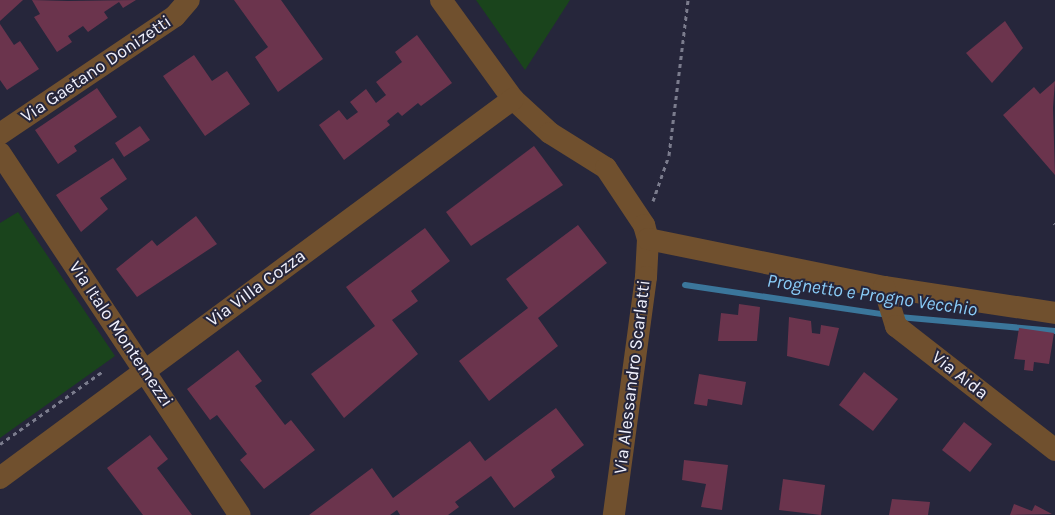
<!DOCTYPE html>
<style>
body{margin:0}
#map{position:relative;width:1055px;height:515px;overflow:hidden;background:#26263b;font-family:Karla,sans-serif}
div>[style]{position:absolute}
.green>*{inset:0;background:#1a441c}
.stream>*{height:6px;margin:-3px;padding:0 3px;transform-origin:3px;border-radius:3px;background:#3b769b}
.building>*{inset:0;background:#6b344d}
.path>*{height:3px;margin-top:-1.5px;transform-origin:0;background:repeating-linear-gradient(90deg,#7b7c8d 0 4px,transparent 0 8px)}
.minor>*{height:22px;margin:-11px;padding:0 11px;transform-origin:11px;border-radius:11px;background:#70502e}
span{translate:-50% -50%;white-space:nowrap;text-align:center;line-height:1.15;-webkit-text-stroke:4px #26263b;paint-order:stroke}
.street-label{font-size:18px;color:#f0f1fd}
.water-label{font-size:19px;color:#8accf8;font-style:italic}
</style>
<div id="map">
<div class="green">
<div style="clip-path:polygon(476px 0,570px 0,525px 70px)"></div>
<div style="clip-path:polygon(18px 212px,115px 356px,0 438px,0 223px)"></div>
</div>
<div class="stream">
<div style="left:685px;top:285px;width:206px;rotate:8.4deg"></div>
<div style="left:899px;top:317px;width:157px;rotate:5.1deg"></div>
</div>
<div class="building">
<div style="clip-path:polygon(0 0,23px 0,0 21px)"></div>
<div style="clip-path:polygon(32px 0,68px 1px,136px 0,123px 8px,119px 2px,104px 12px,108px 18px,88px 32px,83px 26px,68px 36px,72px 42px,57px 52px,34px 17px,40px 14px)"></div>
<div style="clip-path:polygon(234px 0,281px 0,323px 59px,278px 92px,255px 57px,268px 47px)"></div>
<div style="clip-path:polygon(1005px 21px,1023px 48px,992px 83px,966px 53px)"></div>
<div style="clip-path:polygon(0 24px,14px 45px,20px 41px,39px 69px,7px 90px,0 80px)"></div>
<div style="clip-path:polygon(417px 35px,452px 83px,421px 106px,418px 103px,402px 116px,398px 112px,387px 121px,390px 125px,344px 160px,319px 125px,339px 110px,347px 120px,358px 112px,350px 102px,366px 89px,376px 103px,386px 95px,376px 82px,402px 62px,395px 52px)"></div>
<div style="clip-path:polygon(194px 55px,212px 81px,227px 71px,250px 104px,205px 136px,163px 76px)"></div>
<div style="clip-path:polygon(1055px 81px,1053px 108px,1055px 175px,1003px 115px,1034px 87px,1040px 94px)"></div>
<div style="clip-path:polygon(97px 88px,117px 117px,74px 146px,77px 151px,58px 164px,35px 130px)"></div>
<div style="clip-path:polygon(140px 126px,150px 140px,124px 157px,115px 143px)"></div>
<div style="clip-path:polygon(534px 146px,563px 185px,471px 246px,446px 212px)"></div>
<div style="clip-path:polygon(113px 158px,127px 179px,100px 198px,108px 209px,81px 232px,56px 195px)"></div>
<div style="clip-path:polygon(196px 216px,217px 244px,137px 297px,116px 269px,152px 240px,157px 246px)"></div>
<div style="clip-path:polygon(578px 225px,607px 263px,538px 318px,558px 346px,489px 401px,459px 361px,528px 308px,506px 279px)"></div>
<div style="clip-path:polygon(425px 228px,450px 261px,411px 291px,418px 301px,392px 320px,418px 354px,344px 418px,311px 374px,375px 326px,346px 287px)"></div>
<div style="clip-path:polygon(739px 304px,760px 307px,757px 341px,718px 341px,721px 313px,738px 315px)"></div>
<div style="clip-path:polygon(789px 317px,811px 321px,812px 333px,820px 334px,821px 325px,839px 328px,829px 366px,787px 356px)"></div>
<div style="clip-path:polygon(1019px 328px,1054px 333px,1049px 364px,1034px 362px,1033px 371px,1024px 370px,1025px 360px,1014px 359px)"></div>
<div style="clip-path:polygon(238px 350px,262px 381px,255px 386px,285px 425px,291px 420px,315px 450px,264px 489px,240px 460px,247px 454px,217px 415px,210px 420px,187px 389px)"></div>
<div style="clip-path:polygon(864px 372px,898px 399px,873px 431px,839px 405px)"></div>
<div style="clip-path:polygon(699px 374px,746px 382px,742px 405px,708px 399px,707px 406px,694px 404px)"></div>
<div style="clip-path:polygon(556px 408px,584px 445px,551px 470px,555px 477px,514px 508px,491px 476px,455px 502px,459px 507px,448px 515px,400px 515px,397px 510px,390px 515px,309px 515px,372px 468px,393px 498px,470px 441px,485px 461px)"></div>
<div style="clip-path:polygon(964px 422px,992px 444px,970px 472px,942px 450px)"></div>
<div style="clip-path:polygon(150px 435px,168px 459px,157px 468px,192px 515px,143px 515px,107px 468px)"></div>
<div style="clip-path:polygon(684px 460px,728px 465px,722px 510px,701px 507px,706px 484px,682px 480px)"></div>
<div style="clip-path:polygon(783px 479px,825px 485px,821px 515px,779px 510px)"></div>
<div style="clip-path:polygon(892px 499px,930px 502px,928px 515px,889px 515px)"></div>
<div style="clip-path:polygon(1014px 504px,1032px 511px,1035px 505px,1052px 514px,1010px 515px)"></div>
</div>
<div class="path">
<div style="left:653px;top:201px;width:49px;rotate:-70.8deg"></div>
<div style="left:669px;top:155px;width:156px;rotate:-83deg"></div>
<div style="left:1054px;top:223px;width:1px;rotate:45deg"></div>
<div style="left:0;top:444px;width:126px;rotate:-35.3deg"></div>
</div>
<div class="minor">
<div style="left:441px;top:0;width:122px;rotate:54deg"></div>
<div style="left:513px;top:99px;width:50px;rotate:42.6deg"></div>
<div style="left:550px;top:133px;width:66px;rotate:32deg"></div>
<div style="left:606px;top:168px;width:69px;rotate:56.3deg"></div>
<div style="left:644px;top:225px;width:15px;rotate:74deg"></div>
<div style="left:648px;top:239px;width:38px;rotate:93deg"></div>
<div style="left:646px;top:277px;width:240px;rotate:97.7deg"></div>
<div style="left:0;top:134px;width:211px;rotate:-34deg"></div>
<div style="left:175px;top:16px;width:21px;rotate:-49deg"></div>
<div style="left:0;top:153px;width:434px;rotate:56.5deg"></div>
<div style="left:648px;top:239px;width:241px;rotate:11.5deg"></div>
<div style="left:884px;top:287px;width:173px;rotate:8.6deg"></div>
<div style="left:884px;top:287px;width:41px;rotate:72.9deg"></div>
<div style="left:896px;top:326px;width:202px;rotate:37.9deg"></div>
<div style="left:0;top:478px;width:638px;rotate:-36.46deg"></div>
</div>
<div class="street-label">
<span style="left:96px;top:69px;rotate:-34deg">Via Gaetano Donizetti</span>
<span style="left:256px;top:288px;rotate:-36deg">Via Villa Cozza</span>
<span style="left:121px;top:334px;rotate:56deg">Via Italo Montemezzi</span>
<span style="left:960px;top:375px;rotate:38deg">Via Aida</span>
<span style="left:632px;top:377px;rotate:-83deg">Via Alessandro Scarlatti</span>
</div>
<div class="water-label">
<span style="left:872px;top:296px;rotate:8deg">Prognetto e Progno Vecchio</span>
</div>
</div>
